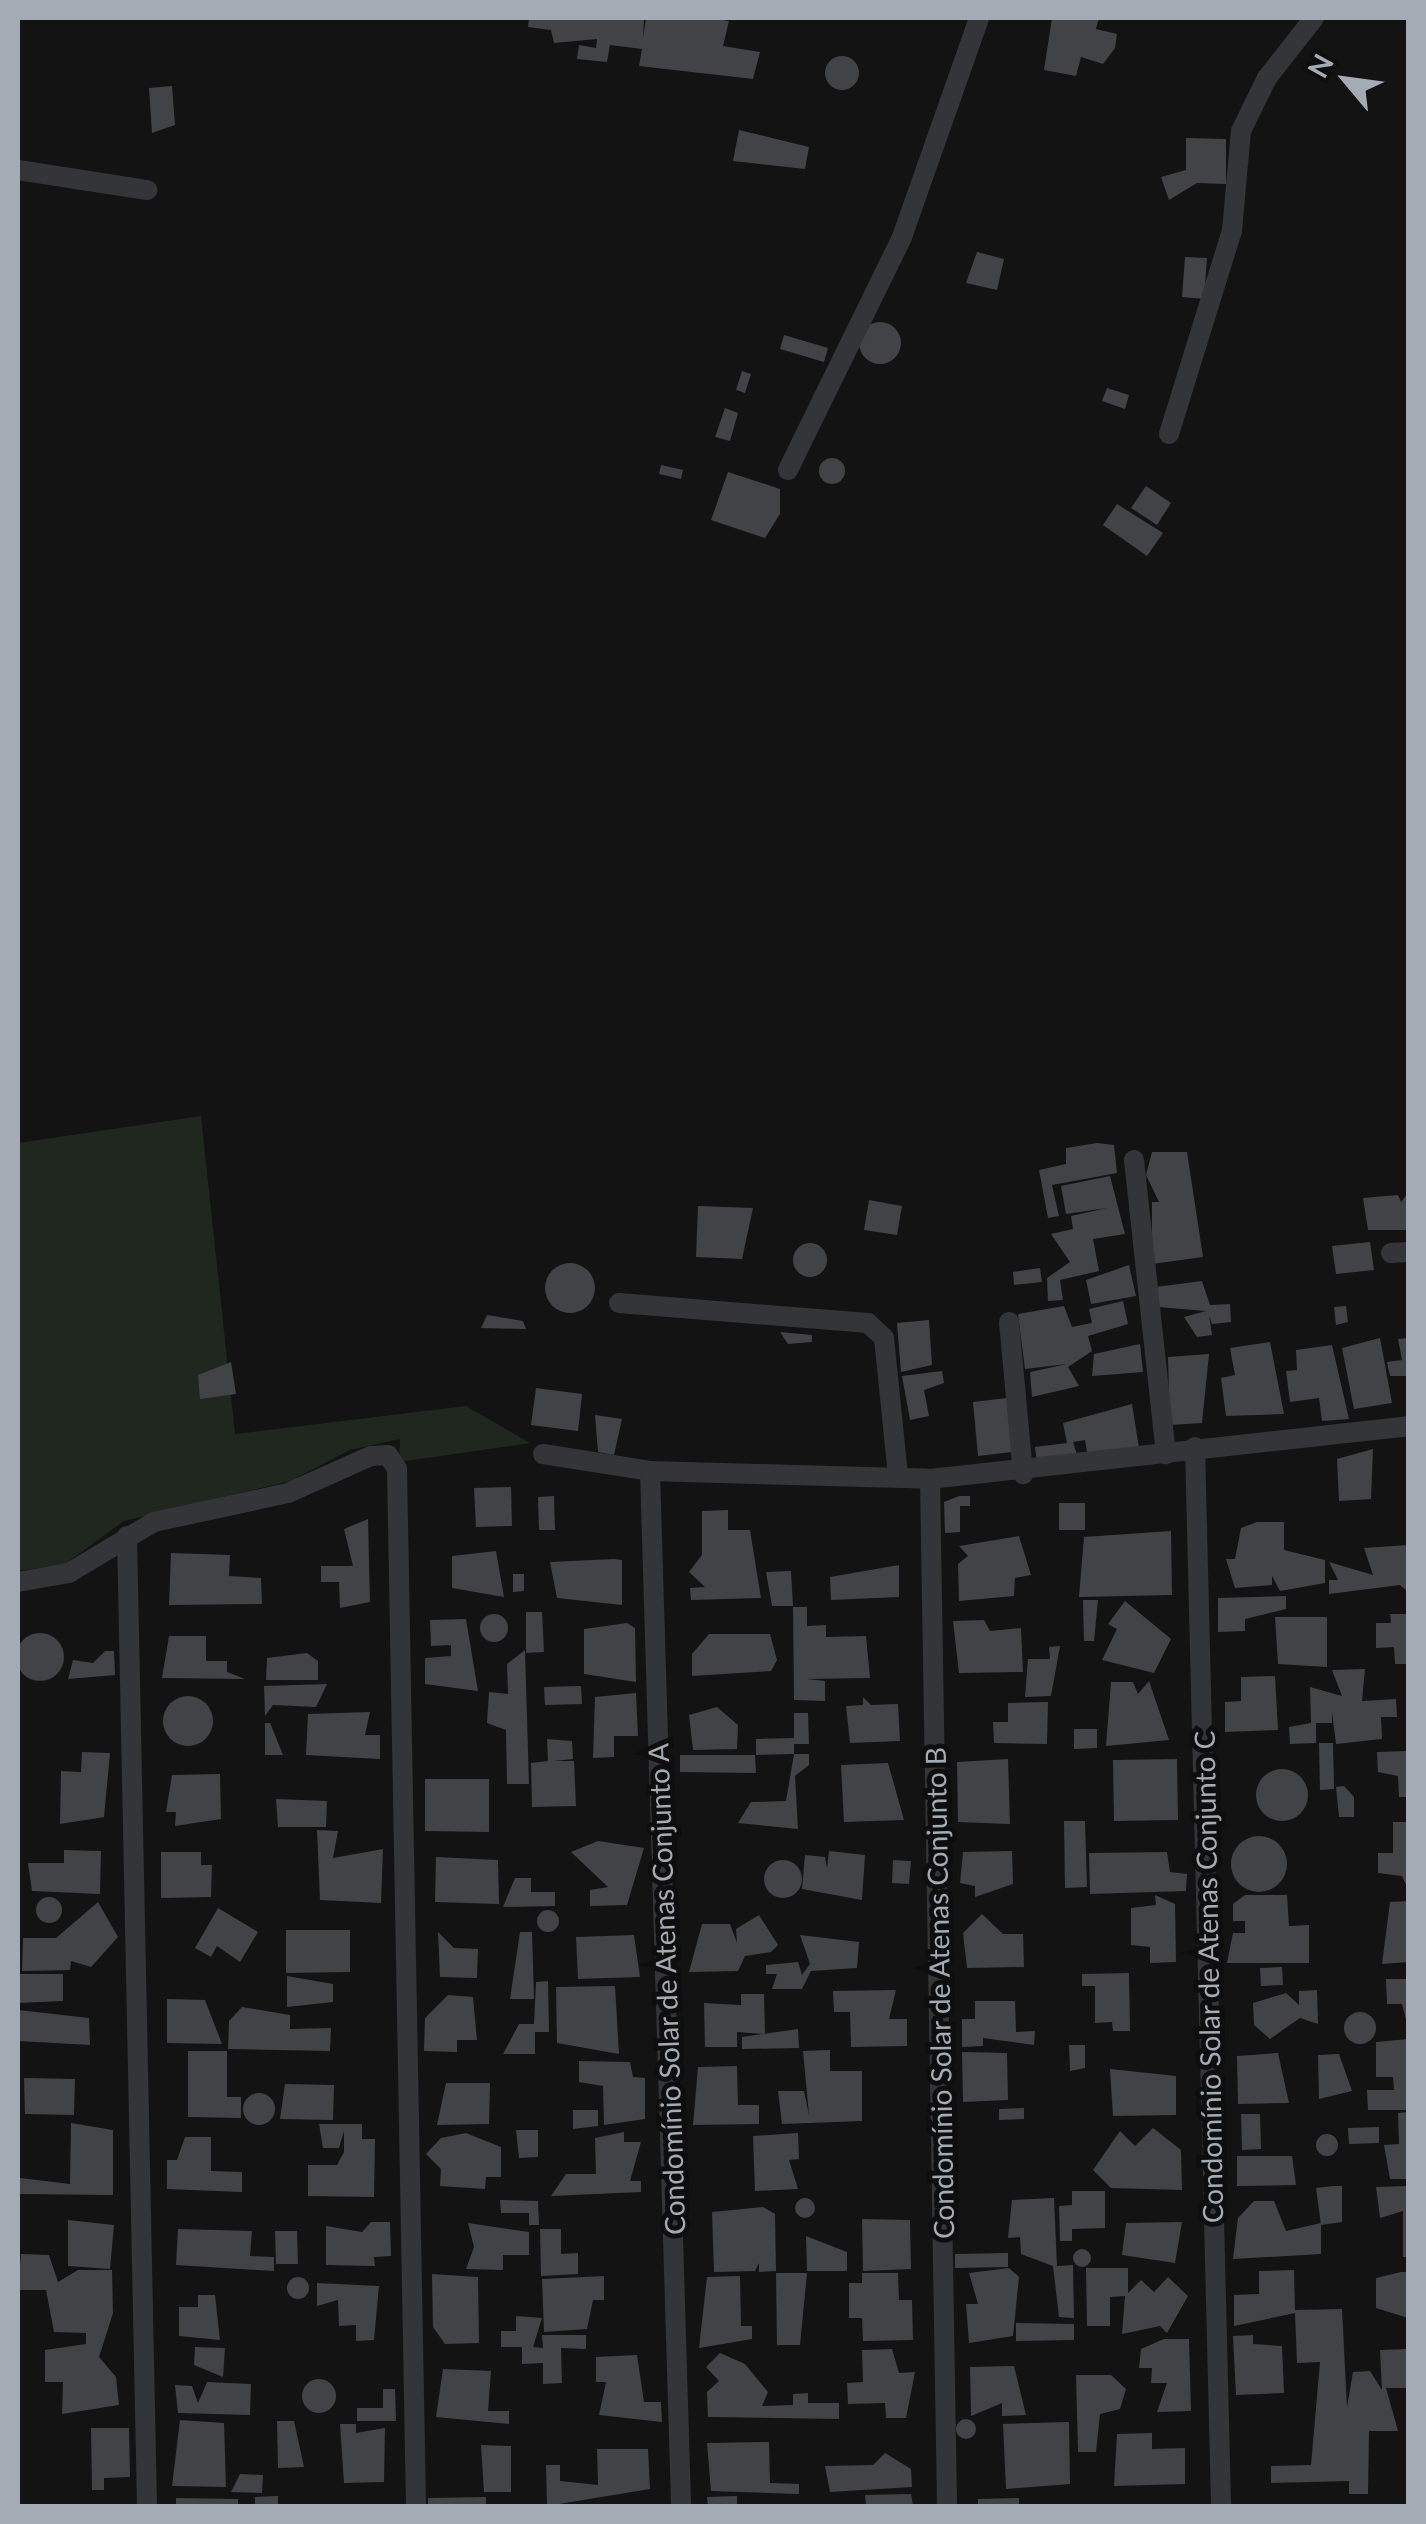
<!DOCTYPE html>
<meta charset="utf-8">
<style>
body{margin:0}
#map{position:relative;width:1426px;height:2524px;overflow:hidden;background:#131314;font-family:Lato,sans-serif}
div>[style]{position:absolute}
.green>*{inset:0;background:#1f271f}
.building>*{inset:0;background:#424347}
.round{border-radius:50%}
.minor>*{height:20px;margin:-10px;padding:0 10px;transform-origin:10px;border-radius:10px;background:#343539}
span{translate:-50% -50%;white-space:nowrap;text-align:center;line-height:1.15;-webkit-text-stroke:10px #0e0e0f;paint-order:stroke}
.street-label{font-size:28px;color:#a4abb4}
.frame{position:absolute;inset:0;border:20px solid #a4abb4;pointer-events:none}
.north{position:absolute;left:1296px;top:30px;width:100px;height:100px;-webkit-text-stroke:8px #0e0e0f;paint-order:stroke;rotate:299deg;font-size:28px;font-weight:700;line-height:40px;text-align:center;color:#a4abb4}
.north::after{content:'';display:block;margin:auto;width:35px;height:45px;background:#a4abb4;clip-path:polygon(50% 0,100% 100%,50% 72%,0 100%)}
</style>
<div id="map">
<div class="green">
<div style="clip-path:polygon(201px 1116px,235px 1434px,466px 1406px,530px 1443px,399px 1462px,400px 1439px,350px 1450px,290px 1481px,124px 1521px,65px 1564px,18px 1571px,18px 1143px)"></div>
</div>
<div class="building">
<div style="clip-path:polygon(529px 18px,644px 18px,643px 38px,646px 18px,709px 18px,729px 21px,723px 46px,760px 52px,753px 79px,639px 66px,642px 49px,610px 45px,607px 62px,577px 59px,579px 45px,596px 48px,597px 39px,554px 43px,551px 30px,528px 27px)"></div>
<div style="clip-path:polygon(1052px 18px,1099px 18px,1096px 29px,1117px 34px,1115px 48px,1103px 64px,1081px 57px,1076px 76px,1044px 70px)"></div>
<div class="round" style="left:825px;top:56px;width:34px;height:34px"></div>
<div style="clip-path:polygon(172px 86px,175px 125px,152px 133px,149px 88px)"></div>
<div style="clip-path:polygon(739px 130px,809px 147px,805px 169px,733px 161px)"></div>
<div style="clip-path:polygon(1186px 138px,1226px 139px,1226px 184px,1197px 183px,1169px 200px,1161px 177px,1186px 170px)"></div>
<div style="clip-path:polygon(977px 252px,1004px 259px,997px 290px,966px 283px)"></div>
<div style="clip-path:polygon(1185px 257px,1207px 258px,1204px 299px,1182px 297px)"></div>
<div class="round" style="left:859px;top:322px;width:42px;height:42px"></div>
<div style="clip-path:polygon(784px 335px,828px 348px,824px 362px,780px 349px)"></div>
<div style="clip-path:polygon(742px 371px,751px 374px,745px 393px,736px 390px)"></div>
<div style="clip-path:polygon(1107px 388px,1129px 395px,1125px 409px,1102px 401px)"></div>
<div style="clip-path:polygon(725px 408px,738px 413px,730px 441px,715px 437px)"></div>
<div class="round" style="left:819px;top:458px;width:26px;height:26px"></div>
<div style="clip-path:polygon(661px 465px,683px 470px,681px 479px,659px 474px)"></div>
<div style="clip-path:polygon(728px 472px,780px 489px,780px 514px,765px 538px,711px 520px)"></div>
<div style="clip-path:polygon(1146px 486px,1171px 503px,1157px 525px,1131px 508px)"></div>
<div style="clip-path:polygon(1117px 504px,1163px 533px,1147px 556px,1103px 525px)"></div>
<div style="clip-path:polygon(1097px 1143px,1114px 1145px,1117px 1173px,1052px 1185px,1059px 1216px,1048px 1218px,1039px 1170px,1066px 1164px,1066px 1148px)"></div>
<div style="clip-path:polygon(1152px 1152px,1187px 1152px,1203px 1257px,1152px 1264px,1152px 1202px,1159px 1202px,1146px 1175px)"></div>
<div style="clip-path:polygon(1110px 1176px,1125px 1234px,1093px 1239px,1099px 1271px,1060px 1280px,1063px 1300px,1048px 1301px,1047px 1278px,1070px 1262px,1051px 1234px,1073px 1229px,1071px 1216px,1107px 1208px,1066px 1214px,1061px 1186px)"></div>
<div style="clip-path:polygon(1408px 1193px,1408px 1230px,1368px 1230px,1363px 1198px,1398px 1195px,1401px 1202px)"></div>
<div style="clip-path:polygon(869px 1200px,902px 1206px,897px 1235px,864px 1230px)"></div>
<div style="clip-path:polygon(698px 1206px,753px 1208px,742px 1259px,696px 1257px)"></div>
<div style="clip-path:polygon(1370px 1242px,1374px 1270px,1336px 1274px,1332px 1246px)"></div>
<div class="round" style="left:793px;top:1243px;width:34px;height:34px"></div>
<div class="round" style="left:545px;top:1263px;width:50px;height:50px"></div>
<div style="clip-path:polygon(1129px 1265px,1136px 1296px,1091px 1304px,1086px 1280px)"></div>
<div style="clip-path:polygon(1040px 1268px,1042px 1282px,1014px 1285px,1013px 1272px)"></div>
<div style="clip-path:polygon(1202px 1281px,1210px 1305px,1230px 1304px,1231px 1322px,1212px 1324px,1209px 1315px,1212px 1335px,1197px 1337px,1184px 1317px,1206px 1311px,1158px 1307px,1156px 1287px)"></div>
<div style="clip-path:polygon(1123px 1301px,1128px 1324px,1088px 1336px,1092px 1351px,1068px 1367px,1079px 1386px,1032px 1397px,1030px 1372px,1067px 1364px,1025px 1369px,1018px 1314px,1064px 1306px,1072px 1327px,1092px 1323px,1089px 1309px)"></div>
<div style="clip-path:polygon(1346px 1306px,1348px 1322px,1336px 1325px,1334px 1307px)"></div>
<div style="clip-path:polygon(487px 1315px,523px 1321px,526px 1329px,481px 1328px)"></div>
<div style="clip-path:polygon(929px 1320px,932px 1365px,901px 1372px,897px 1323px)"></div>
<div style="clip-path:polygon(780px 1332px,812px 1335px,812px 1342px,788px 1344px)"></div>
<div style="clip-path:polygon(1380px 1338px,1392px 1403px,1354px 1409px,1342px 1348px)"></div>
<div style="clip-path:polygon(1408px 1338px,1408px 1376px,1390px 1376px,1387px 1362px,1402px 1360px,1398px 1339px)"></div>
<div style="clip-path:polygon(1270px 1342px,1284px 1414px,1226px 1416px,1221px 1378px,1235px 1375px,1230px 1348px)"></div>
<div style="clip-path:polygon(1140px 1344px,1143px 1372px,1092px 1376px,1094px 1354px)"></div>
<div style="clip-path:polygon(1332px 1345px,1349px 1419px,1322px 1421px,1319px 1398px,1290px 1402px,1286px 1371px,1297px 1370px,1296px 1350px)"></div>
<div style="clip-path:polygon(1209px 1354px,1202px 1423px,1170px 1425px,1168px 1357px)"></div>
<div style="clip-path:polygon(231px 1362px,236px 1394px,200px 1399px,198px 1375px)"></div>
<div style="clip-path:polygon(942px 1371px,944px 1383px,924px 1390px,929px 1416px,910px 1420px,902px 1376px)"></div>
<div style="clip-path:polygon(536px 1388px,582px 1394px,578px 1431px,531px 1425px)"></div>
<div style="clip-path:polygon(1007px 1398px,1012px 1452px,978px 1456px,973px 1402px)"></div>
<div style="clip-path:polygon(1132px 1404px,1139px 1448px,1088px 1457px,1085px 1440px,1073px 1442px,1077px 1455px,1038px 1470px,1035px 1447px,1067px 1443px,1063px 1423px)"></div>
<div style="clip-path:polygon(595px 1415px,622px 1419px,614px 1455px,598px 1452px)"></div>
<div style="clip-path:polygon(1373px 1449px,1371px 1499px,1339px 1501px,1337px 1459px)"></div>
<div style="clip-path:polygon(511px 1487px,512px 1526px,476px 1527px,474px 1488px)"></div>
<div style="clip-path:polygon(554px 1496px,555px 1530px,539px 1530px,538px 1497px)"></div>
<div style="clip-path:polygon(959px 1496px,970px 1496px,970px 1506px,960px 1506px,960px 1532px,945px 1533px,944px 1502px)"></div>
<div style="clip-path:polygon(1059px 1503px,1085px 1503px,1085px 1530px,1059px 1530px)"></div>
<div style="clip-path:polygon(728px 1510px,728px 1530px,750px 1530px,761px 1598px,691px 1600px,690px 1588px,705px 1587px,689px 1572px,702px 1555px,702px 1511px)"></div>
<div style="clip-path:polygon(368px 1519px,370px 1602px,340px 1608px,339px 1582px,321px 1582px,321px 1566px,353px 1566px,344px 1529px)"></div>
<div style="clip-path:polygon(1257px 1522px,1284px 1522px,1284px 1550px,1325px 1560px,1325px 1583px,1280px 1591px,1272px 1576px,1272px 1585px,1235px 1588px,1226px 1559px,1235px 1559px,1241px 1528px)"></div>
<div style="clip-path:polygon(1171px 1531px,1172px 1595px,1079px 1597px,1084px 1537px)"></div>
<div style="clip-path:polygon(1019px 1536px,1031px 1575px,1015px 1578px,1014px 1596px,959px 1601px,958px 1564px,968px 1556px,959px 1546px)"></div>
<div style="clip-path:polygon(1408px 1545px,1408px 1592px,1400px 1585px,1329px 1594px,1329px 1580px,1338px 1580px,1329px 1562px,1373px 1575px,1364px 1548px)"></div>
<div style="clip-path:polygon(496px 1551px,504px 1597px,452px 1588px,452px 1556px)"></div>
<div style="clip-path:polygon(171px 1553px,230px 1555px,229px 1576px,261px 1578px,262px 1604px,169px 1605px)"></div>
<div style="clip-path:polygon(614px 1559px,622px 1560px,622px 1605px,557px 1598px,550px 1562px)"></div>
<div style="clip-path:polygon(899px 1565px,899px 1597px,831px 1600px,830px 1577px)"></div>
<div style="clip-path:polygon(791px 1571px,793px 1606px,772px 1606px,766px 1572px)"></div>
<div style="clip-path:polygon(513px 1574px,524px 1574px,524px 1591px,513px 1592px)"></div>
<div style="clip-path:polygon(1286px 1596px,1286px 1609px,1245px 1619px,1245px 1631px,1218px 1632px,1218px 1598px)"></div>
<div style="clip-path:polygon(1083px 1600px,1098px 1600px,1094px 1641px,1084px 1641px)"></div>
<div style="clip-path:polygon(1125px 1601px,1171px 1639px,1154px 1673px,1102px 1660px,1117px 1629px,1108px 1624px)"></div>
<div style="clip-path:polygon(793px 1607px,807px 1607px,807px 1626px,826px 1625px,826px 1637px,866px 1636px,870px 1678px,807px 1679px,825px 1681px,825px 1701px,794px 1700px)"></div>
<div style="clip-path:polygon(526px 1612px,542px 1612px,544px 1652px,526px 1653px)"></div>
<div style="clip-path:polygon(1390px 1614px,1408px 1614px,1408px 1664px,1395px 1664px,1394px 1647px,1376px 1648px,1376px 1623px,1391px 1623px)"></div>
<div class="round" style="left:480px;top:1614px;width:28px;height:28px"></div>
<div style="clip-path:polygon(1275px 1617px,1327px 1617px,1327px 1667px,1278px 1664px)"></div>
<div style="clip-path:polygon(466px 1619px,478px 1691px,425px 1684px,425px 1658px,451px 1656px,451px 1645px,431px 1646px,430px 1620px)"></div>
<div style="clip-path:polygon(984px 1620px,990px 1631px,1021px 1628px,1023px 1672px,959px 1673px,953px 1621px)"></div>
<div style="clip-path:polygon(627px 1623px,635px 1628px,636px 1682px,584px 1674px,584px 1629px)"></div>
<div class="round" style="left:16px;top:1633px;width:48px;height:48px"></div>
<div style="clip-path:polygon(709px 1634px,770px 1634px,777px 1660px,771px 1671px,692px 1676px,692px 1654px)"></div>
<div style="clip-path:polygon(169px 1636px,206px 1636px,206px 1661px,227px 1661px,227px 1672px,245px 1679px,162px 1678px)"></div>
<div style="clip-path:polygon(1060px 1646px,1051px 1696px,1025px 1697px,1028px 1659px,1050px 1659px,1049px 1647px)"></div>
<div style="clip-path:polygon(525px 1650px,529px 1784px,507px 1784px,506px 1730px,487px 1723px,489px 1692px,508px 1694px,507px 1664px)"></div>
<div style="clip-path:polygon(105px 1651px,114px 1651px,115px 1675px,68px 1679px,73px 1660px,93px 1663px)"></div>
<div style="clip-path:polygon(307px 1653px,318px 1661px,318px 1680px,266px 1680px,267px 1658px)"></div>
<div style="clip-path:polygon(1365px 1669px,1362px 1701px,1396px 1699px,1397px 1717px,1381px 1717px,1382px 1739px,1336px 1744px,1332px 1712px,1332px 1723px,1316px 1723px,1316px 1743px,1290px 1744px,1289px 1727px,1311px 1723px,1310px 1687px,1342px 1696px,1332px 1670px)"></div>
<div style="clip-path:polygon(1275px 1676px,1278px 1730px,1225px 1732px,1225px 1702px,1241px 1701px,1241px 1677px)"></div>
<div style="clip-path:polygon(1149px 1681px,1169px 1740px,1106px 1746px,1111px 1682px,1133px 1682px,1138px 1694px)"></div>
<div style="clip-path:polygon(327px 1684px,316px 1707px,273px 1705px,265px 1716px,264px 1686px)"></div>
<div style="clip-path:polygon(581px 1686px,582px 1704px,545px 1705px,544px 1687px)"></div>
<div style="clip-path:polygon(636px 1693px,638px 1736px,614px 1736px,614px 1757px,593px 1758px,595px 1697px)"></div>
<div class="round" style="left:163px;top:1696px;width:50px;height:50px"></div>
<div style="clip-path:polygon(863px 1697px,871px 1705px,898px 1704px,900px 1741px,850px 1743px,846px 1706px,863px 1705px)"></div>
<div style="clip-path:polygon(1048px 1702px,1047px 1744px,994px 1743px,993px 1722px,1008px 1722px,1008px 1703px)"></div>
<div style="clip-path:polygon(717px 1707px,738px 1725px,737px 1749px,693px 1750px,689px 1715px)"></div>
<div style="clip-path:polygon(370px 1712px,365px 1735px,380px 1735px,380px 1759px,306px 1755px,308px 1714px)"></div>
<div style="clip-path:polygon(794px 1713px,808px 1713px,809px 1744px,794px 1744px,794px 1754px,756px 1755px,756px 1739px,794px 1738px)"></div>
<div style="clip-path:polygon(265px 1723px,270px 1723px,283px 1755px,265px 1755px)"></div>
<div style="clip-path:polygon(1074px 1729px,1097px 1729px,1097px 1748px,1074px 1749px)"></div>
<div style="clip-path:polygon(547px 1739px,572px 1741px,573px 1759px,553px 1761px,574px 1761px,576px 1806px,532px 1807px,531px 1763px,548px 1761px)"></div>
<div style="clip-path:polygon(1319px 1743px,1333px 1743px,1334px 1789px,1320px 1790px)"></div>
<div style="clip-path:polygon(1408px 1751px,1408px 1797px,1399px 1797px,1398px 1776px,1378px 1772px,1377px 1752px)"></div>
<div style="clip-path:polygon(82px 1752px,110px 1753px,104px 1817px,60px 1824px,61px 1771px,81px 1772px)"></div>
<div style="clip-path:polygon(794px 1754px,809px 1754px,809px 1765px,795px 1776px,798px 1829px,738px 1823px,751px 1802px,786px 1801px)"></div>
<div style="clip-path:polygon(680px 1755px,755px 1755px,756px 1773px,680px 1772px)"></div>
<div style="clip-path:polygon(1008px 1759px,1010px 1824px,958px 1822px,957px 1762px)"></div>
<div style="clip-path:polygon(1177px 1759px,1178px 1820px,1114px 1821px,1113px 1760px)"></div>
<div style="clip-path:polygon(888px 1763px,904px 1820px,844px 1822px,841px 1765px)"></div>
<div class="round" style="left:1256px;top:1769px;width:52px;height:52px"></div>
<div style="clip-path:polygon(220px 1774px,221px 1819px,175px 1826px,176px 1812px,166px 1812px,172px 1775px)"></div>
<div style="clip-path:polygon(425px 1779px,489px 1779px,489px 1832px,425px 1831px)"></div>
<div style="clip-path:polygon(1344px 1786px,1354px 1797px,1354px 1817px,1339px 1817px,1336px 1787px)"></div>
<div style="clip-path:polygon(276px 1799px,327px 1801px,326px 1827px,278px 1827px)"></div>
<div style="clip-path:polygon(1064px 1821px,1085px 1821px,1087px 1887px,1065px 1888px)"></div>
<div style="clip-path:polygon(1393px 1822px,1408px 1822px,1408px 1889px,1402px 1876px,1378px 1873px,1378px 1853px,1393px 1853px)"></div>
<div style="clip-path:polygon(317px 1830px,338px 1831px,333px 1858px,383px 1849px,381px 1903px,320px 1900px)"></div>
<div class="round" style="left:1231px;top:1836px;width:56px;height:56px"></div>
<div style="clip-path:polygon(598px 1841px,644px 1848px,627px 1905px,590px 1906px,590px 1890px,608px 1887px,571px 1852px)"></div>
<div style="clip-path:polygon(64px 1850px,101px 1851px,100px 1894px,32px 1891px,28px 1863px,64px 1863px)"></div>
<div style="clip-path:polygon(829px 1851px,865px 1855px,862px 1900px,802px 1889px,805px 1855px,825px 1857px,827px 1868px)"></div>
<div style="clip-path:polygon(1012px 1851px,1013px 1884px,975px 1897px,975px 1886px,960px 1883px,963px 1852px)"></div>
<div style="clip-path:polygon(161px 1852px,201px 1852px,201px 1865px,212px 1865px,211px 1897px,161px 1898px)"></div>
<div style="clip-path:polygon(1167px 1852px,1170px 1872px,1187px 1874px,1186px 1891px,1090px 1894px,1089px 1853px)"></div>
<div style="clip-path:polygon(436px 1857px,498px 1860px,499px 1904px,435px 1902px)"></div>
<div style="clip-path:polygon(893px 1860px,911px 1861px,909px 1884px,892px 1883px)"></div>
<div class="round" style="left:764px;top:1860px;width:38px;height:38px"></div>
<div style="clip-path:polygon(515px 1878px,531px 1878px,531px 1892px,555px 1892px,555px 1906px,503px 1907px)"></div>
<div style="clip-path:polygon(1155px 1895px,1175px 1904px,1176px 1962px,1150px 1963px,1150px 1947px,1131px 1945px,1131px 1908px,1156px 1905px)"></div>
<div style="clip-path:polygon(1245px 1895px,1287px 1895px,1289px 1926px,1309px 1925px,1309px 1963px,1227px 1963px,1233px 1933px,1245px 1933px,1245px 1921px,1233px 1921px,1233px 1904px)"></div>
<div class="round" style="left:36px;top:1897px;width:26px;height:26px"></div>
<div style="clip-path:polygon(1408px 1901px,1408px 1962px,1382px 1964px,1390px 1902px)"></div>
<div style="clip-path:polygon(98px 1902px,118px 1937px,91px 1967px,71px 1961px,70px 1970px,22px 1971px,23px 1938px,56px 1938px)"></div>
<div style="clip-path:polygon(218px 1908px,258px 1932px,240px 1962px,217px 1946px,211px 1957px,195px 1948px)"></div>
<div class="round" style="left:537px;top:1910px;width:22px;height:22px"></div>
<div style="clip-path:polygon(982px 1914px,1003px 1934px,1023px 1934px,1024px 1967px,967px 1968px,963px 1933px)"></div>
<div style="clip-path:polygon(759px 1915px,778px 1945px,771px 1952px,745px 1956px,738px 1971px,689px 1972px,702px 1924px,730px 1924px,737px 1943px,736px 1929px)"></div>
<div style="clip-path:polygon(286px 1930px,350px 1930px,350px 1972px,286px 1973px)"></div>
<div style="clip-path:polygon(438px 1932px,454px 1948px,478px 1949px,477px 1978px,440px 1977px)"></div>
<div style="clip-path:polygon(520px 1932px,532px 1932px,534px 1999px,510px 1999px)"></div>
<div style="clip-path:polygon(634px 1935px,640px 1977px,578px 1979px,576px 1937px)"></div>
<div style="clip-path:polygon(800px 1935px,859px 1942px,857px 1968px,811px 1971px,802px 1989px,772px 1989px,777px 1974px,766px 1974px,766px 1965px,798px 1962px,802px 1975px,810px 1964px)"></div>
<div style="clip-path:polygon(1282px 1967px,1283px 1985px,1261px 1986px,1260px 1968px)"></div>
<div style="clip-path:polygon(1129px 1973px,1130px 2031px,1113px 2031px,1112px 2022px,1095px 2023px,1095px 1986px,1082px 1986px,1082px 1974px)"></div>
<div style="clip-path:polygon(18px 1974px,63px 1974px,63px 2001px,18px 2003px)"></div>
<div style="clip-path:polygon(287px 1976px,333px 1984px,333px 2002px,287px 2007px)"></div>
<div style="clip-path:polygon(1386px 1979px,1408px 1979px,1408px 2027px,1402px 2004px,1387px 2004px)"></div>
<div style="clip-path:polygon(548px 1981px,549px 2032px,535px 2032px,535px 2054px,503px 2054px,519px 2024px,534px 2024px,536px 1982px)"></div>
<div style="clip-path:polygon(615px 1986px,619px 2054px,557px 2043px,556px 1987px)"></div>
<div style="clip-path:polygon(896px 1990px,889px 2019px,907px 2019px,907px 2046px,851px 2047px,850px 2012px,834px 2012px,833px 1991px)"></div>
<div style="clip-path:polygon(1317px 1990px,1318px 2024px,1300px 2018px,1270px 2039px,1254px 2025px,1253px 2003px,1286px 1993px,1299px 2005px,1299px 1991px)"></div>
<div style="clip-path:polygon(741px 1994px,764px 1994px,765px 2034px,737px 2032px,737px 2047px,705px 2047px,704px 2003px,741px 2005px)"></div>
<div style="clip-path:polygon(448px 1995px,473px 1997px,477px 2040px,457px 2040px,457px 2052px,424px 2051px,425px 2018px)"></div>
<div style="clip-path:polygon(167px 1999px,205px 2000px,222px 2044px,167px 2043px)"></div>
<div style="clip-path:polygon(975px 2001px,1015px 2001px,1016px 2032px,1035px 2031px,1034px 2045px,983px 2038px,983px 2046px,962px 2047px,962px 2019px,975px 2019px)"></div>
<div style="clip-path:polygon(242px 2007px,290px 2015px,290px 2029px,331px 2028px,330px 2051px,228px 2049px,229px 2021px)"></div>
<div style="clip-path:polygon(18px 2010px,89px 2018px,90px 2045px,18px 2041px)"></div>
<div class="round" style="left:1344px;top:2012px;width:32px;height:32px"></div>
<div style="clip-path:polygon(798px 2029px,799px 2048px,742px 2049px,742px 2037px)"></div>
<div style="clip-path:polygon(1408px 2039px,1408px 2110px,1368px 2110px,1367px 2090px,1394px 2090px,1393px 2077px,1376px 2077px,1376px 2042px)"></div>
<div style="clip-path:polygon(1069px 2045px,1085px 2045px,1085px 2068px,1070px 2071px)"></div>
<div style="clip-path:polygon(830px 2050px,830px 2071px,862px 2071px,862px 2121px,782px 2124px,778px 2091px,804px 2091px,809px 2115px,803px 2051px)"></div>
<div style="clip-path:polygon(188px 2051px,227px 2051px,227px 2097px,241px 2097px,241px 2118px,188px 2117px)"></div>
<div style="clip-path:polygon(962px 2052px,1007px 2053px,1008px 2100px,963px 2102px)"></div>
<div style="clip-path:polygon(1278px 2053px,1289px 2103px,1238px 2104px,1237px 2056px)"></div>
<div style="clip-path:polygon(1339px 2054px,1352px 2091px,1319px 2099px,1318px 2055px)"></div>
<div style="clip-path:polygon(579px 2061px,630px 2062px,633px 2077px,645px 2078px,645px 2119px,604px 2125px,603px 2086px,579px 2082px)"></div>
<div style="clip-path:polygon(737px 2066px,738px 2105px,759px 2105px,759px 2124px,693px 2125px,698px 2067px)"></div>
<div style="clip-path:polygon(1110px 2069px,1176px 2076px,1176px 2115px,1113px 2116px)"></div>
<div style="clip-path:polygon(24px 2078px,75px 2079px,74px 2115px,25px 2114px)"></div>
<div style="clip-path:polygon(446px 2083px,490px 2083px,489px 2124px,437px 2125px)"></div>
<div style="clip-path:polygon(285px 2084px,334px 2085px,333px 2120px,280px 2119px)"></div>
<div class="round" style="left:243px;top:2093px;width:32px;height:32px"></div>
<div style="clip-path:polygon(1024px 2108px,1024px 2119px,999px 2120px,999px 2109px)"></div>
<div style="clip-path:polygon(573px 2110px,598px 2110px,598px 2126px,573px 2129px)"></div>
<div style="clip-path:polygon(1408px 2112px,1408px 2179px,1390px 2179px,1384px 2145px,1399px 2144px,1398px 2113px)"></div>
<div style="clip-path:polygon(1241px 2114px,1260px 2114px,1261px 2149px,1242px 2150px)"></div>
<div style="clip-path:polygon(71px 2123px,113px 2130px,113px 2195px,20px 2194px,20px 2178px,70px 2184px)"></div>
<div style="clip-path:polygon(319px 2124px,362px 2124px,362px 2139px,375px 2139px,374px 2197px,308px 2196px,308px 2165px,337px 2165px,344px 2152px,344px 2131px,339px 2148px,323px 2148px)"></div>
<div style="clip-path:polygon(1379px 2127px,1379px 2143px,1349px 2144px,1348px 2128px)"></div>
<div style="clip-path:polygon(1153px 2128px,1181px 2150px,1182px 2190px,1111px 2188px,1093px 2170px,1120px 2131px,1135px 2146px)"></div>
<div style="clip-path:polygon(516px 2130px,538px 2130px,538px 2157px,519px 2158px)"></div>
<div style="clip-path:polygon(624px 2132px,624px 2142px,641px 2142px,630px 2181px,641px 2181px,641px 2192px,551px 2196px,566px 2174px,596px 2174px,595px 2138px)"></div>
<div style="clip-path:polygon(466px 2133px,501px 2147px,501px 2177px,486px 2177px,485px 2189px,440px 2186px,441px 2169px,426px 2154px,441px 2138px)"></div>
<div style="clip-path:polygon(798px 2133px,799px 2159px,789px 2160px,798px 2189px,755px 2191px,753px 2136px)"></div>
<div class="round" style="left:1316px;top:2134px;width:22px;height:22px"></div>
<div style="clip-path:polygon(185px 2137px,211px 2137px,211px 2171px,242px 2172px,242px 2192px,167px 2189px,167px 2160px,177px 2160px)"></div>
<div style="clip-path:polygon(1237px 2156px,1292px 2156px,1296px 2185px,1237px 2186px)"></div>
<div style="clip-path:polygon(1333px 2186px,1342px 2186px,1342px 2222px,1321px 2225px,1316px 2188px)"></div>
<div style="clip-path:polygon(1408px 2186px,1408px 2257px,1403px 2257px,1403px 2211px,1380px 2218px,1376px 2187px)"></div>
<div style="clip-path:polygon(1072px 2191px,1105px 2191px,1105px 2228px,1072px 2229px,1072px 2241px,1060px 2241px,1059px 2206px,1072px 2205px)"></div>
<div class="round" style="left:795px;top:2198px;width:20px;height:20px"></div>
<div style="clip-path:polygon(1054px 2198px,1057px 2266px,1073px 2265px,1074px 2318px,1059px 2317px,1053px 2266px,1021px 2254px,1020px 2237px,1008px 2238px,1012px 2200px)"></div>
<div style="clip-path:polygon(500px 2200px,538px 2201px,539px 2225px,529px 2225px,529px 2213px,501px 2213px)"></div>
<div style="clip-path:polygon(1254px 2201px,1274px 2201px,1286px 2231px,1321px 2223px,1321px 2254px,1233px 2259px,1238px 2218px)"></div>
<div style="clip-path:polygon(763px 2207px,775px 2214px,776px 2271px,759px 2272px,759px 2263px,755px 2271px,714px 2272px,712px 2212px)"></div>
<div style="clip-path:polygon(862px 2219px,910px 2220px,911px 2269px,863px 2271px)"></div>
<div style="clip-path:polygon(68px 2220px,114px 2225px,110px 2269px,68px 2266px)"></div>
<div style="clip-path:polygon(371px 2222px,390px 2222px,391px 2256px,374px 2257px,375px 2266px,326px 2265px,326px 2226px,362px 2232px)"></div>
<div style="clip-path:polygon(1182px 2222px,1175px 2263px,1122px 2255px,1126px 2223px)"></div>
<div style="clip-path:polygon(468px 2223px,529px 2232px,529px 2255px,503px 2255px,503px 2270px,466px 2269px,474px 2247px)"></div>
<div style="clip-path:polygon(178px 2229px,252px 2231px,250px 2256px,274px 2257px,274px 2271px,176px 2265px)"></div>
<div style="clip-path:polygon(540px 2229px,561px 2229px,561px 2254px,578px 2253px,578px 2274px,541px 2276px)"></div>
<div style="clip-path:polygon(275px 2231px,297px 2231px,298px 2264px,276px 2264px)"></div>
<div style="clip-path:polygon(806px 2236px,847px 2252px,847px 2271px,807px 2271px)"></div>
<div class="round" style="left:1073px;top:2249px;width:18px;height:18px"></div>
<div style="clip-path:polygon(1008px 2253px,1008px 2267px,955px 2268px,955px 2254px)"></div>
<div style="clip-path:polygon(21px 2254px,49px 2255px,58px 2282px,78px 2270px,112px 2270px,113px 2313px,99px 2357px,116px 2377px,119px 2405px,62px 2414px,63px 2382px,45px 2382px,45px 2350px,86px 2344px,86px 2333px,54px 2332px,46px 2290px,18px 2290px)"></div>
<div style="clip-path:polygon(1009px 2268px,1019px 2277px,1013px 2336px,969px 2343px,966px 2304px,978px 2304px,969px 2273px)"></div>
<div style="clip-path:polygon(1086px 2268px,1128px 2268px,1128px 2293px,1141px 2280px,1154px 2292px,1168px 2277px,1188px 2296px,1167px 2333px,1160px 2326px,1122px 2334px,1125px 2296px,1110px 2297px,1110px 2326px,1087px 2326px)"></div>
<div style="clip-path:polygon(1294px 2270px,1295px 2310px,1342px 2309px,1347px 2407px,1353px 2372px,1370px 2371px,1382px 2390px,1380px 2350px,1408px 2349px,1408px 2388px,1386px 2388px,1398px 2431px,1369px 2431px,1368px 2494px,1349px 2494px,1349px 2481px,1271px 2483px,1271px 2466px,1311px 2465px,1320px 2362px,1297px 2363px,1295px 2313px,1234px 2326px,1234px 2295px,1259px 2294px,1259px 2271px)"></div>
<div style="clip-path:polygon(1401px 2272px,1408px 2272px,1408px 2318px,1376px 2308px,1376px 2278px)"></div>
<div style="clip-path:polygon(776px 2273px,807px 2273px,800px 2345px,777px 2345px)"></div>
<div style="clip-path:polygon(862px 2273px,898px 2273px,899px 2300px,912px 2300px,913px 2340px,863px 2341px,862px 2318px,849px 2318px,849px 2283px,862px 2283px)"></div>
<div style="clip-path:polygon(432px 2274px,478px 2277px,479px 2343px,445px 2344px,433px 2327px)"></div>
<div style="clip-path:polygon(604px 2276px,604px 2300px,593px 2300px,587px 2329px,544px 2332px,542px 2279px)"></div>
<div style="clip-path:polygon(740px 2276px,741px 2326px,752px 2326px,752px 2339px,699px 2348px,707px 2277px)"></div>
<div class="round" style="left:287px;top:2277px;width:22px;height:22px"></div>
<div style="clip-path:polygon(317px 2283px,379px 2286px,374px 2340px,356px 2341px,356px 2325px,339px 2326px,338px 2300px,317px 2306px)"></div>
<div style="clip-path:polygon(198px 2295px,215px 2295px,220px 2340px,179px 2336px,179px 2307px,198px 2307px)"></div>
<div style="clip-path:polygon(516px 2316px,542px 2318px,533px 2347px,543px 2348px,542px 2335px,586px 2335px,586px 2349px,561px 2348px,562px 2383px,543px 2384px,543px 2363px,522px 2364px,522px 2347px,501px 2347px,501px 2331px,516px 2331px)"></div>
<div style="clip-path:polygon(1016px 2323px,1074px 2324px,1074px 2340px,1016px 2341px)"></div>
<div style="clip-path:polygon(1253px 2335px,1253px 2344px,1282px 2346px,1284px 2393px,1236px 2395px,1233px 2336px)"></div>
<div style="clip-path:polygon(1164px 2339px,1189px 2339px,1191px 2411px,1157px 2412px,1167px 2383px,1151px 2383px,1152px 2368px,1139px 2368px,1141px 2349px)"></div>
<div style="clip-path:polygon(195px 2347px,225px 2348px,223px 2377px,194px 2365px)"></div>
<div style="clip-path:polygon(892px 2349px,899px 2373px,915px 2372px,906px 2418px,886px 2418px,885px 2403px,848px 2404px,847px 2383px,863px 2382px,862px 2350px)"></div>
<div style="clip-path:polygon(720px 2353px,745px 2364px,768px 2392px,762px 2406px,793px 2405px,793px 2394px,808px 2393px,808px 2403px,839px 2403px,839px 2419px,708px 2417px,707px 2392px,719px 2381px,706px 2367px)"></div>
<div style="clip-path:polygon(637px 2355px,644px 2402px,661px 2402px,662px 2422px,599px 2415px,606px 2382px,596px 2382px,596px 2357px)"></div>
<div style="clip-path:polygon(1014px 2366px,1026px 2415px,1002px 2416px,1002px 2403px,971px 2416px,970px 2367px)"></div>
<div style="clip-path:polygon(443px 2369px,491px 2371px,488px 2411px,509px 2411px,509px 2424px,436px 2417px)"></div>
<div style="clip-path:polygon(1076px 2375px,1111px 2375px,1126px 2389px,1120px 2409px,1100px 2414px,1096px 2452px,1078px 2452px)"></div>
<div class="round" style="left:302px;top:2379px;width:34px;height:34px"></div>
<div style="clip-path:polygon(207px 2382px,251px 2384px,250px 2415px,178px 2413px,175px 2385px,192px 2386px,198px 2403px)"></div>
<div style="clip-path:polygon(383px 2389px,395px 2389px,396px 2421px,357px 2421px,357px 2408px,383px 2408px)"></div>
<div class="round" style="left:956px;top:2419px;width:20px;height:20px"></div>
<div style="clip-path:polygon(180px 2420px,224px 2423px,226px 2487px,172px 2486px)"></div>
<div style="clip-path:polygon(277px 2421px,294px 2421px,304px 2467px,278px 2468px)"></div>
<div style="clip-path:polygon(1069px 2422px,1070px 2484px,1006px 2489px,1003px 2424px)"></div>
<div style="clip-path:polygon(340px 2424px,356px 2424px,356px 2433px,385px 2428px,384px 2482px,344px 2483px)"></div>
<div style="clip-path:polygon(91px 2428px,129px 2428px,130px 2477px,104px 2478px,104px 2490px,92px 2490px)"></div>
<div style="clip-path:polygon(1152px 2433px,1152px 2449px,1185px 2448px,1185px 2484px,1114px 2486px,1117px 2434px)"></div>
<div style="clip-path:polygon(769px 2442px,770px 2483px,799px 2484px,799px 2494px,711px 2491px,707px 2443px)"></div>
<div style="clip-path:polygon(481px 2445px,511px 2446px,511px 2492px,484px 2492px)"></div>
<div style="clip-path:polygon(597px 2449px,648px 2449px,650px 2489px,547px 2506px,546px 2465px,560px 2465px,560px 2481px,598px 2485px)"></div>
<div style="clip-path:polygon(885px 2453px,911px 2469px,912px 2487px,830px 2492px,825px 2466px,873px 2465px)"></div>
<div style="clip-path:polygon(240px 2474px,263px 2475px,262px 2493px,231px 2492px)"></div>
<div style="clip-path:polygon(911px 2494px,913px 2506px,866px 2506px,865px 2495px)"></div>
<div style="clip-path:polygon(278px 2496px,278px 2506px,255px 2506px,255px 2497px)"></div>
<div style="clip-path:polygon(737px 2496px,737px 2506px,708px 2506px,707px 2497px)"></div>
<div style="clip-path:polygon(486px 2497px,486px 2506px,428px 2506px,428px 2498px)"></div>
<div style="clip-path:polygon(176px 2498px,238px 2499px,238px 2506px,176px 2506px)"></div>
<div style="clip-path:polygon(1019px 2498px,1019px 2506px,978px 2506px,978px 2499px)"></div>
</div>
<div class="minor">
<div style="left:18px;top:170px;width:131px;rotate:8.8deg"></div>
<div style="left:1169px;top:434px;width:213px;rotate:-72.8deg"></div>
<div style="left:1232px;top:231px;width:100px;rotate:-84.9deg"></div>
<div style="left:1241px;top:131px;width:59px;rotate:-63.9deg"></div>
<div style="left:1267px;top:78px;width:76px;rotate:-51.9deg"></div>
<div style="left:788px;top:470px;width:259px;rotate:-63.9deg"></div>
<div style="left:902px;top:237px;width:232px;rotate:-70.6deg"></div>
<div style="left:1134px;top:1160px;width:296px;rotate:83.8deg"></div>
<div style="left:1391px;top:1253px;width:17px;rotate:-3deg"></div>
<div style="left:619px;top:1303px;width:250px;rotate:4.6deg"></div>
<div style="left:868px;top:1323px;width:22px;rotate:43deg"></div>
<div style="left:884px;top:1338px;width:140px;rotate:84.2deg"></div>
<div style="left:1009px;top:1322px;width:153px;rotate:84.7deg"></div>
<div style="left:1195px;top:1447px;width:1059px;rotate:88.59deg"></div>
<div style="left:543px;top:1454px;width:108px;rotate:9deg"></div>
<div style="left:650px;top:1471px;width:280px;rotate:1.6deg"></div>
<div style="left:930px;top:1479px;width:481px;rotate:-6.3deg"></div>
<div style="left:650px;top:1471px;width:1035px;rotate:88.28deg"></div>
<div style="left:930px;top:1479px;width:1027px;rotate:89.05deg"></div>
<div style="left:127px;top:1536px;width:970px;rotate:88.82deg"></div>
<div style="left:18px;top:1582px;width:52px;rotate:-10deg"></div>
<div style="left:69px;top:1573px;width:99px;rotate:-31deg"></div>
<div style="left:154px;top:1522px;width:137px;rotate:-12.2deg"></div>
<div style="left:288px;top:1493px;width:91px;rotate:-24deg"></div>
<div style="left:371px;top:1456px;width:17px;rotate:-3deg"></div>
<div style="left:388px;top:1455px;width:17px;rotate:57deg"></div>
<div style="left:397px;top:1469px;width:1037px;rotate:88.95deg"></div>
</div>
<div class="street-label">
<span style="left:1208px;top:1977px;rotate:-91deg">Condomínio Solar de Atenas Conjunto C</span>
<span style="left:666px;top:1989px;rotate:-92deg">Condomínio Solar de Atenas Conjunto A</span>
<span style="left:939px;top:1993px;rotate:-91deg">Condomínio Solar de Atenas Conjunto B</span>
</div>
<div class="frame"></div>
<div class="north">N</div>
</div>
